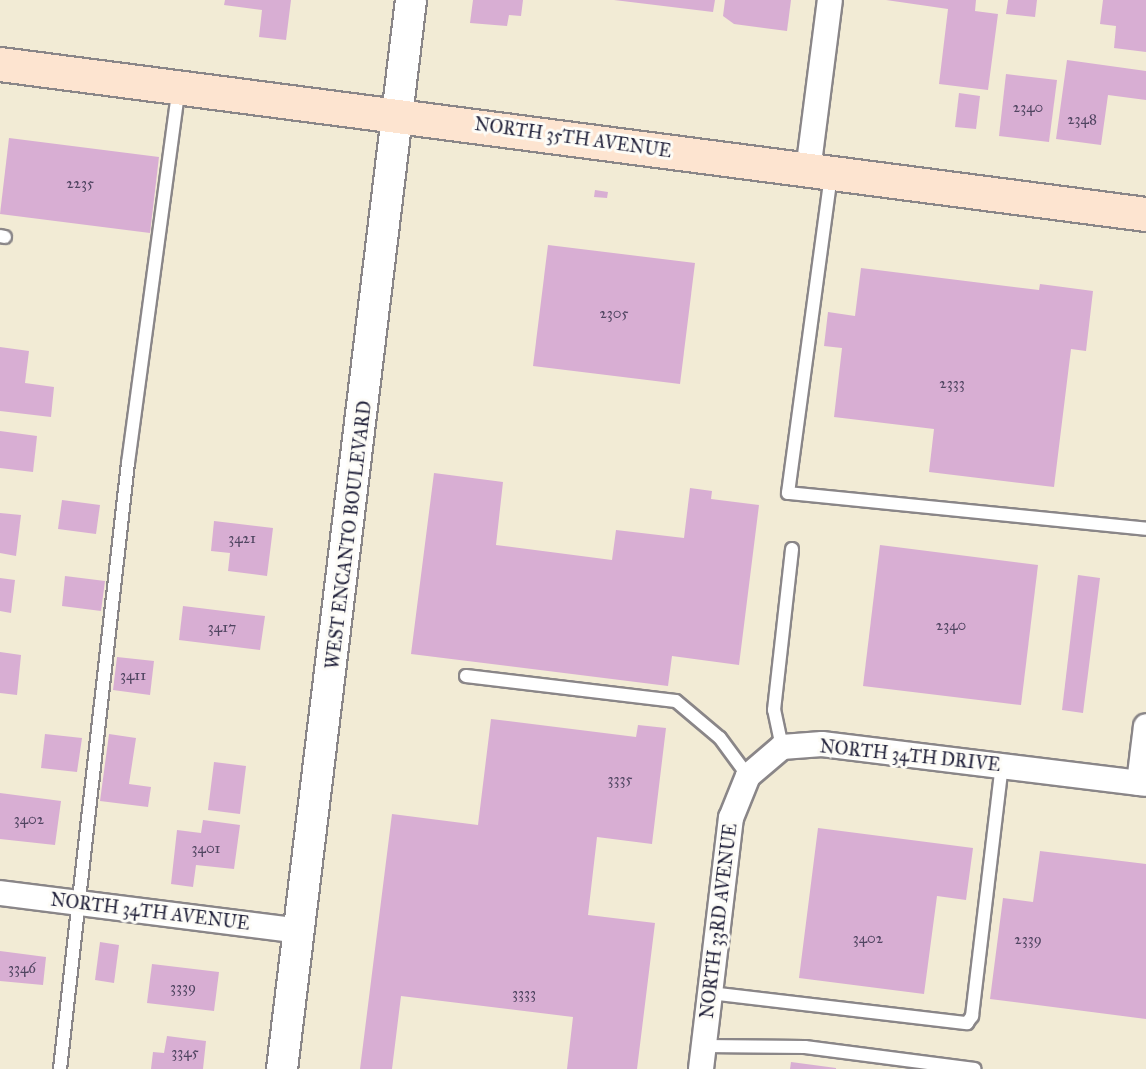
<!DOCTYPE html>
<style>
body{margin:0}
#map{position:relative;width:1146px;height:1069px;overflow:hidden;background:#f2ebd5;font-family:"IM FELL Great Primer",serif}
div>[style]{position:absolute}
.building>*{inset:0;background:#d8aed3}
.roads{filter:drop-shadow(2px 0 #8a8688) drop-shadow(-2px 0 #8a8688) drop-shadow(0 2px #8a8688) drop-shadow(0 -2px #8a8688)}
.service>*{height:12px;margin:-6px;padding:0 6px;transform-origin:6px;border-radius:6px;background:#fff}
.minor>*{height:24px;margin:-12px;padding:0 12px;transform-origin:12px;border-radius:12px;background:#fff}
.tertiary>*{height:30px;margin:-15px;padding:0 15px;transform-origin:15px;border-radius:15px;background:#fff}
.secondary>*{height:33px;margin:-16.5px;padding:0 16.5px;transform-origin:16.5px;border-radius:16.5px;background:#fde4d0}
span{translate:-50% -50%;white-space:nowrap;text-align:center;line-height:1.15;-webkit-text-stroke:6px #fdfcf7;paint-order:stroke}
.number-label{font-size:15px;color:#504561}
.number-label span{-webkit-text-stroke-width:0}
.street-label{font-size:18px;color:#22223b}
</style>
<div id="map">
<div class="building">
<div style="clip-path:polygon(225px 0,291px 0,286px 40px,259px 37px,262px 10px,224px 5px)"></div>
<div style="clip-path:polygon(473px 0,523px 0,521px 16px,509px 15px,507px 26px,470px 23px)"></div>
<div style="clip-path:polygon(614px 0,715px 0,713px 12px)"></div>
<div style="clip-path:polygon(725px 0,791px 0,787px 31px,734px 24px,723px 16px)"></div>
<div style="clip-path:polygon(886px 0,976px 0,975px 11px,998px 14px,988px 90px,939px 84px,948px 9px)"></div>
<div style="clip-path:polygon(1008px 0,1037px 0,1035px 17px,1006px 14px)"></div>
<div style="clip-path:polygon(1103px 0,1146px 0,1146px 52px,1114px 48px,1116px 26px,1100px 24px)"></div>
<div style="clip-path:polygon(1067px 60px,1146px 71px,1146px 100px,1108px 95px,1101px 145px,1056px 139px)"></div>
<div style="clip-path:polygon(1006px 74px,1057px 80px,1049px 142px,999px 136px)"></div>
<div style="clip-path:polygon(959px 93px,980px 96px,976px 129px,955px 127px)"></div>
<div style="clip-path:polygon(9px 138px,159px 157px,150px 233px,0 214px)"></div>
<div style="clip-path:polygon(595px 190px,608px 192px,607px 198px,594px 197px)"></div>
<div style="clip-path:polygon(548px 245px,695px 263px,680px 384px,533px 366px)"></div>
<div style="clip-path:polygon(861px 268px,1039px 290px,1040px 284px,1093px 291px,1086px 351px,1071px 349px,1054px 487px,929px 472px,934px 429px,834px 417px,842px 348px,824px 346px,828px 312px,855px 316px)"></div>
<div style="clip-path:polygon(0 347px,29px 351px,25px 383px,54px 387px,51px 417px,0 411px)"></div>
<div style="clip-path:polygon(0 431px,37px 436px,33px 472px,0 468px)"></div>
<div style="clip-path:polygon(434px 473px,503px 482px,496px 545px,612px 560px,616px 530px,684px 538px,690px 488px,712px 491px,711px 499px,759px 505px,739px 665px,672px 656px,668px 686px,411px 654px)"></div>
<div style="clip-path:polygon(62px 500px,100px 505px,96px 534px,58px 529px)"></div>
<div style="clip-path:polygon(0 513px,21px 515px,16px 556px,0 553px)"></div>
<div style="clip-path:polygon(214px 521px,273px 528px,267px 576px,228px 571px,230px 553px,211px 551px)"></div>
<div style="clip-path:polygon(880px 545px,1038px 565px,1021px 705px,863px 686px)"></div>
<div style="clip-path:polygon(1078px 575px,1100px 578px,1083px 713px,1062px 710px)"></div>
<div style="clip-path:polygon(65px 576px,105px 581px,101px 611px,62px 606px)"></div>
<div style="clip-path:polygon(0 578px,15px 580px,11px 613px,0 611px)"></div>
<div style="clip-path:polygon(183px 606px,265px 616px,260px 650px,179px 640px)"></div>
<div style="clip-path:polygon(0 652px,21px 655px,17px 695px,0 693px)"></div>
<div style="clip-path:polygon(117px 657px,154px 661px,150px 695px,113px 690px)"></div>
<div style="clip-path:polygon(491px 719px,636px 737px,638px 725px,666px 728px,652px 844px,597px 837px,588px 915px,655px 923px,637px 1069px,567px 1069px,573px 1017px,401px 996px,392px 1069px,360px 1069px,392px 814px,478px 825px)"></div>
<div style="clip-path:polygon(45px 734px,82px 738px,77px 772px,41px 768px)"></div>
<div style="clip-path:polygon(109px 734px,136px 738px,129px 784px,151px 787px,148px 807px,100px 801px)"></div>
<div style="clip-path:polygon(214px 762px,246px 766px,240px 814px,208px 810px)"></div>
<div style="clip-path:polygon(0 793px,61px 801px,55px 845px,0 839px)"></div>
<div style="clip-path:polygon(203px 820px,240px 825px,234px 869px,196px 865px,193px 887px,171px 884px,177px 830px,201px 833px)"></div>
<div style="clip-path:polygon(818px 828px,973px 848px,966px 900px,937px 896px,924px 994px,799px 978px)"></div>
<div style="clip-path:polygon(1040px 851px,1146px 864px,1146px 1019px,990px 999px,1003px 898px,1033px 902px)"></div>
<div style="clip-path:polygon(100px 942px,119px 945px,114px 983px,95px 980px)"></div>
<div style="clip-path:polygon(0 951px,46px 957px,43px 985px,0 981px)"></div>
<div style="clip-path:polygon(152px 964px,219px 972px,214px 1011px,147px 1003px)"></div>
<div style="clip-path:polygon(167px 1036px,206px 1041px,203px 1069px,151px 1069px,153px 1052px,164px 1053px)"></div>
<div style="clip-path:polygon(791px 1062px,836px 1068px,836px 1069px,790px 1069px)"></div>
</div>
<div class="roads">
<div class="service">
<div style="left:831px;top:175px;width:321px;rotate:97.7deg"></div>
<div style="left:788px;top:493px;width:360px;rotate:5.7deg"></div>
<div style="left:0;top:236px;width:5px;rotate:11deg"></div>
<div style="left:466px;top:676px;width:211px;rotate:6.8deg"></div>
<div style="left:676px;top:701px;width:57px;rotate:40.1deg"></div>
<div style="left:720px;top:738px;width:47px;rotate:53.6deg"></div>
<div style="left:782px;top:747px;width:38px;rotate:-102deg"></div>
<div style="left:774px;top:710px;width:162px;rotate:-83.6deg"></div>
<div style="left:710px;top:993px;width:259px;rotate:6.7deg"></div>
<div style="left:967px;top:1023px;width:9px;rotate:-54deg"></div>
<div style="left:972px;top:1016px;width:252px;rotate:-83.2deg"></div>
<div style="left:704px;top:1046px;width:101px;rotate:0.6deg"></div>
<div style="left:805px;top:1047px;width:171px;rotate:7.4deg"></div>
<div style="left:60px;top:1069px;width:610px;rotate:-83.6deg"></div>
<div style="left:128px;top:463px;width:379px;rotate:-82.3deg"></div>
</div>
<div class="minor">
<div style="left:808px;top:171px;width:172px;rotate:-82.7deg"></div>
<div style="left:1139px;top:783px;width:57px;rotate:-83deg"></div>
<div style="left:0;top:893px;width:301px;rotate:7.2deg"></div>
<div style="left:701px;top:1069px;width:253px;rotate:-83.2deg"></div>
<div style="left:731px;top:818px;width:45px;rotate:-68deg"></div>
<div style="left:748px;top:776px;width:45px;rotate:-40.5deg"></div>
<div style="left:782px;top:747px;width:40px;rotate:-4.3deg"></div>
<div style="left:822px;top:744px;width:326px;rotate:7deg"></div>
</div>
<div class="tertiary">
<div style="left:282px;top:1069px;width:1077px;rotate:-83.12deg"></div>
</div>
<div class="secondary">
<div style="left:0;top:64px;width:1156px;rotate:7.46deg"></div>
</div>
</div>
<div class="number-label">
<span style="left:1028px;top:108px">2340</span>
<span style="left:1082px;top:120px">2348</span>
<span style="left:80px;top:184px">2235</span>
<span style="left:614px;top:314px">2305</span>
<span style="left:952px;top:384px">2333</span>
<span style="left:242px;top:539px">3421</span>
<span style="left:951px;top:626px">2340</span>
<span style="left:222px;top:628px">3417</span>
<span style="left:133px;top:676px">3411</span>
<span style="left:620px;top:780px">3335</span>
<span style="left:29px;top:820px">3402</span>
<span style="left:206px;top:849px">3401</span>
<span style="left:868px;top:939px">3402</span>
<span style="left:1028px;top:940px">2339</span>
<span style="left:22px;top:969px">3346</span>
<span style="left:183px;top:988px">3339</span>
<span style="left:524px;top:994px">3333</span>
<span style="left:185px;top:1053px">3345</span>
</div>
<div class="street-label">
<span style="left:573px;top:138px;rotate:8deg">NORTH 35TH AVENUE</span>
<span style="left:349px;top:535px;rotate:-83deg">WEST ENCANTO BOULEVARD</span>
<span style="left:910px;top:756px;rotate:6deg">NORTH 34TH DRIVE</span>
<span style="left:150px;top:912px;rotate:7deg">NORTH 34TH AVENUE</span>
<span style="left:719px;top:921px;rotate:-83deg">NORTH 33RD AVENUE</span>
</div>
</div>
